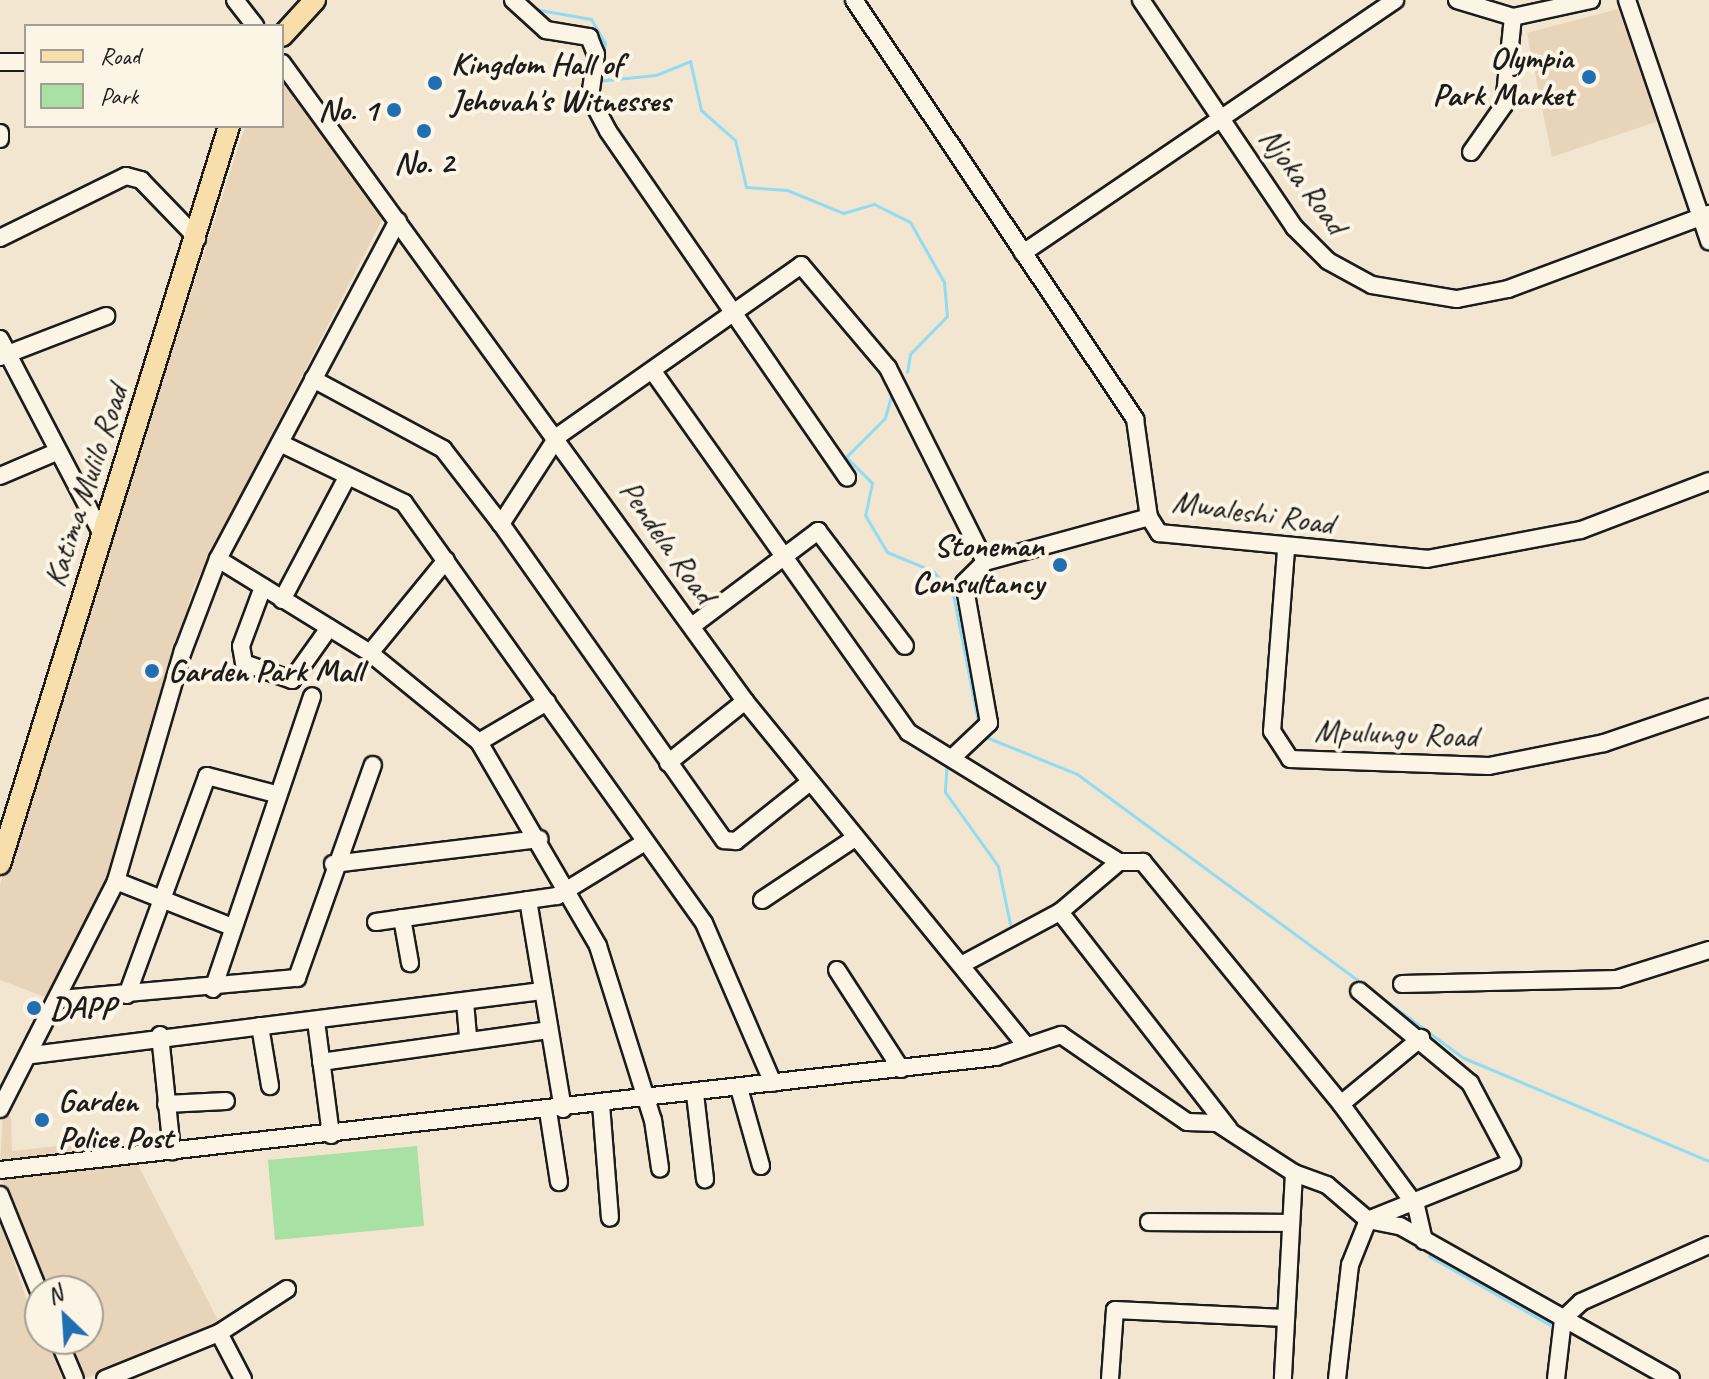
<!DOCTYPE html>
<style>
body{margin:0}
#map{position:relative;width:1709px;height:1379px;overflow:hidden;background:#f3e6d1;font-family:Caveat,sans-serif}
div>[style]{position:absolute}
.built>*{inset:0;background:#e8d4b9}
.green>*{inset:0;background:#a9e0a3}
.stream>*{height:3px;margin:-1.5px;padding:0 1.5px;transform-origin:1.5px;border-radius:1.5px;background:#91dbf3}
.roads{filter:drop-shadow(2px 0 #1c1c1c) drop-shadow(-2px 0 #1c1c1c) drop-shadow(0 2px #1c1c1c) drop-shadow(0 -2px #1c1c1c)}
.minor>*{height:16px;margin:-8px;padding:0 8px;transform-origin:8px;border-radius:8px;background:#fcf5e5}
.major>*{height:20px;margin:-10px;padding:0 10px;transform-origin:10px;border-radius:10px;background:#f8deab}
.dots>*{width:22px;height:22px;translate:-50% -50%;box-sizing:border-box;border:4px solid #fcf5e5;border-radius:50%}
span{translate:-50% -50%;white-space:nowrap;text-align:center;line-height:1.15;-webkit-text-stroke:8px #fcf5e5;paint-order:stroke}
.poi-label{font-size:32px;color:#1c1c1c;font-weight:700}
.right{translate:-100% -50%;text-align:right}
.left{translate:0 -50%;text-align:left}
.street-label{font-size:32px;color:#1c1c1c}
.legend{position:absolute;left:24px;top:24px;width:260px;height:104px;box-sizing:border-box;background:#fcf5e5;border:2px solid #a29e95;margin:0;padding:10px 14px;list-style:none;font-size:24px;color:#1c1c1c}
.legend li{display:flex;align-items:center;gap:16px;height:40px}
.legend b{width:40px;border:2px solid #a29e95}
.north{position:absolute;left:24px;top:1275px;width:80px;height:80px;box-sizing:border-box;background:#fcf5e5;border:2px solid #a29e95;border-radius:50%;rotate:335deg;font-size:22px;font-weight:700;line-height:32px;text-align:center;color:#1c1c1c}
.north::after{content:'';display:block;margin:auto;width:28px;height:36px;background:#1f6fb2;clip-path:polygon(50% 0,100% 100%,50% 72%,0 100%)}
</style>
<div id="map">
<div class="built">
<div style="clip-path:polygon(1618px 9px,1659px 121px,1552px 157px,1527px 33px)"></div>
<div style="clip-path:polygon(282px 74px,383px 218px,193px 588px,109px 881px,53px 1000px,0 980px,0 885px,241px 138px,246px 126px,282px 126px)"></div>
<div style="clip-path:polygon(3px 1113px,11px 1117px,12px 1151px,76px 1144px,77px 1150px,0 1163px)"></div>
<div style="clip-path:polygon(136px 1161px,222px 1328px,84px 1379px,67px 1339px,88px 1339px,88px 1291px,47px 1291px,0 1175px)"></div>
<div style="clip-path:polygon(0 1221px,40px 1339px,47px 1339px,62px 1379px,0 1379px)"></div>
</div>
<div class="green">
<div style="clip-path:polygon(417px 1146px,424px 1226px,275px 1240px,268px 1160px)"></div>
</div>
<div class="stream">
<div style="left:534px;top:9px;width:58px;rotate:10deg"></div>
<div style="left:591px;top:19px;width:28px;rotate:60deg"></div>
<div style="left:605px;top:43px;width:11px;rotate:100deg"></div>
<div style="left:597px;top:81px;width:59px;rotate:-5.8deg"></div>
<div style="left:656px;top:75px;width:37px;rotate:-22deg"></div>
<div style="left:690px;top:61px;width:50px;rotate:77.3deg"></div>
<div style="left:701px;top:110px;width:45px;rotate:41.4deg"></div>
<div style="left:735px;top:140px;width:48px;rotate:76.8deg"></div>
<div style="left:746px;top:187px;width:41px;rotate:4.2deg"></div>
<div style="left:787px;top:190px;width:61px;rotate:22.3deg"></div>
<div style="left:843px;top:213px;width:32px;rotate:-16deg"></div>
<div style="left:874px;top:204px;width:40px;rotate:26.6deg"></div>
<div style="left:910px;top:222px;width:69px;rotate:60.5deg"></div>
<div style="left:944px;top:282px;width:34px;rotate:85deg"></div>
<div style="left:947px;top:316px;width:53px;rotate:134.2deg"></div>
<div style="left:910px;top:354px;width:18px;rotate:99deg"></div>
<div style="left:892px;top:393px;width:26px;rotate:106deg"></div>
<div style="left:885px;top:418px;width:55px;rotate:135deg"></div>
<div style="left:846px;top:457px;width:37px;rotate:45deg"></div>
<div style="left:872px;top:483px;width:33px;rotate:102deg"></div>
<div style="left:865px;top:515px;width:43px;rotate:59.3deg"></div>
<div style="left:887px;top:552px;width:50px;rotate:22.4deg"></div>
<div style="left:933px;top:571px;width:30px;rotate:49deg"></div>
<div style="left:953px;top:594px;width:135px;rotate:78.9deg"></div>
<div style="left:986px;top:737px;width:98px;rotate:22.1deg"></div>
<div style="left:1077px;top:774px;width:480px;rotate:36.3deg"></div>
<div style="left:1464px;top:1058px;width:266px;rotate:22.8deg"></div>
<div style="left:947px;top:760px;width:32px;rotate:94deg"></div>
<div style="left:945px;top:792px;width:91px;rotate:54.4deg"></div>
<div style="left:998px;top:866px;width:59px;rotate:78.3deg"></div>
<div style="left:1429px;top:1256px;width:142px;rotate:29.6deg"></div>
<div style="left:1577px;top:1336px;width:62px;rotate:29.1deg"></div>
</div>
<div class="roads">
<div class="minor">
<div style="left:235px;top:0;width:33px;rotate:52deg"></div>
<div style="left:513px;top:0;width:45px;rotate:42.3deg"></div>
<div style="left:546px;top:30px;width:44px;rotate:9.2deg"></div>
<div style="left:589px;top:37px;width:18px;rotate:68deg"></div>
<div style="left:596px;top:54px;width:43px;rotate:97.9deg"></div>
<div style="left:590px;top:97px;width:38px;rotate:62deg"></div>
<div style="left:608px;top:131px;width:421px;rotate:55.4deg"></div>
<div style="left:854px;top:0;width:505px;rotate:56.15deg"></div>
<div style="left:1135px;top:419px;width:99px;rotate:81.9deg"></div>
<div style="left:1149px;top:517px;width:19px;rotate:58deg"></div>
<div style="left:1159px;top:533px;width:269px;rotate:5.5deg"></div>
<div style="left:1427px;top:559px;width:157px;rotate:-10.7deg"></div>
<div style="left:1581px;top:530px;width:137px;rotate:-20.9deg"></div>
<div style="left:1141px;top:0;width:274px;rotate:56deg"></div>
<div style="left:1294px;top:227px;width:48px;rotate:45deg"></div>
<div style="left:1328px;top:261px;width:50px;rotate:28.6deg"></div>
<div style="left:1372px;top:285px;width:86px;rotate:9.4deg"></div>
<div style="left:1457px;top:299px;width:52px;rotate:-11.1deg"></div>
<div style="left:1508px;top:289px;width:215px;rotate:-20.5deg"></div>
<div style="left:1457px;top:0;width:59px;rotate:16.9deg"></div>
<div style="left:1513px;top:17px;width:80px;rotate:-12.3deg"></div>
<div style="left:1627px;top:0;width:255px;rotate:71.2deg"></div>
<div style="left:0;top:62px;width:26px"></div>
<div style="left:282px;top:63px;width:788px;rotate:54.03deg"></div>
<div style="left:745px;top:701px;width:440px;rotate:50.8deg"></div>
<div style="left:0;top:133px;width:6px;rotate:90deg"></div>
<div style="left:1471px;top:152px;width:57px;rotate:-54.9deg"></div>
<div style="left:1504px;top:105px;width:88px;rotate:-84.2deg"></div>
<div style="left:0;top:238px;width:140px;rotate:-26.2deg"></div>
<div style="left:126px;top:176px;width:16px;rotate:15deg"></div>
<div style="left:141px;top:180px;width:81px;rotate:46deg"></div>
<div style="left:1023px;top:253px;width:450px;rotate:-34.2deg"></div>
<div style="left:0;top:339px;width:218px;rotate:62.4deg"></div>
<div style="left:0;top:357px;width:114px;rotate:-21.1deg"></div>
<div style="left:654px;top:373px;width:440px;rotate:54.7deg"></div>
<div style="left:908px;top:732px;width:248px;rotate:31.6deg"></div>
<div style="left:313px;top:379px;width:148px;rotate:28.3deg"></div>
<div style="left:443px;top:449px;width:95px;rotate:52.3deg"></div>
<div style="left:280px;top:443px;width:138px;rotate:25.8deg"></div>
<div style="left:404px;top:503px;width:516px;rotate:54.46deg"></div>
<div style="left:704px;top:923px;width:174px;rotate:66.7deg"></div>
<div style="left:0;top:476px;width:59px;rotate:-23.1deg"></div>
<div style="left:1286px;top:550px;width:182px;rotate:94.4deg"></div>
<div style="left:1272px;top:731px;width:33px;rotate:57deg"></div>
<div style="left:1290px;top:759px;width:199px;rotate:2deg"></div>
<div style="left:1489px;top:766px;width:117px;rotate:-11.3deg"></div>
<div style="left:1604px;top:743px;width:111px;rotate:-18.9deg"></div>
<div style="left:218px;top:559px;width:179px;rotate:31.7deg"></div>
<div style="left:370px;top:653px;width:141px;rotate:39.2deg"></div>
<div style="left:479px;top:742px;width:236px;rotate:59.7deg"></div>
<div style="left:598px;top:946px;width:182px;rotate:72.5deg"></div>
<div style="left:653px;top:1120px;width:49px;rotate:81.7deg"></div>
<div style="left:263px;top:587px;width:63px;rotate:110.4deg"></div>
<div style="left:241px;top:646px;width:17px;rotate:80deg"></div>
<div style="left:244px;top:663px;width:51px;rotate:19.5deg"></div>
<div style="left:292px;top:680px;width:64px;rotate:-54.6deg"></div>
<div style="left:282px;top:600px;width:139px;rotate:-62.1deg"></div>
<div style="left:692px;top:626px;width:158px;rotate:-37deg"></div>
<div style="left:818px;top:531px;width:144px;rotate:52.9deg"></div>
<div style="left:370px;top:653px;width:120px;rotate:-50.7deg"></div>
<div style="left:479px;top:742px;width:79px;rotate:-30.5deg"></div>
<div style="left:952px;top:758px;width:51px;rotate:-43.4deg"></div>
<div style="left:989px;top:723px;width:142px;rotate:-100.1deg"></div>
<div style="left:964px;top:583px;width:30px;rotate:-45deg"></div>
<div style="left:985px;top:562px;width:170px;rotate:-15.3deg"></div>
<div style="left:668px;top:763px;width:99px;rotate:-38.8deg"></div>
<div style="left:810px;top:782px;width:95px;rotate:141.4deg"></div>
<div style="left:736px;top:841px;width:12px;rotate:-175deg"></div>
<div style="left:724px;top:840px;width:387px;rotate:-125.2deg"></div>
<div style="left:501px;top:524px;width:105px;rotate:-57.1deg"></div>
<div style="left:558px;top:436px;width:297px;rotate:-35.1deg"></div>
<div style="left:801px;top:265px;width:135px;rotate:49.8deg"></div>
<div style="left:888px;top:368px;width:217px;rotate:63.4deg"></div>
<div style="left:333px;top:864px;width:208px;rotate:-6.9deg"></div>
<div style="left:116px;top:881px;width:125px;rotate:21.6deg"></div>
<div style="left:528px;top:900px;width:212px;rotate:80.5deg"></div>
<div style="left:762px;top:900px;width:112px;rotate:-33.7deg"></div>
<div style="left:1060px;top:912px;width:274px;rotate:52.1deg"></div>
<div style="left:402px;top:918px;width:46px;rotate:79.9deg"></div>
<div style="left:376px;top:922px;width:183px;rotate:-8.2deg"></div>
<div style="left:557px;top:896px;width:103px;rotate:-31.5deg"></div>
<div style="left:961px;top:965px;width:112px;rotate:-28.2deg"></div>
<div style="left:1060px;top:912px;width:77px;rotate:-40.3deg"></div>
<div style="left:1119px;top:862px;width:24px"></div>
<div style="left:1143px;top:862px;width:313px;rotate:50.7deg"></div>
<div style="left:1341px;top:1104px;width:127px;rotate:53.7deg"></div>
<div style="left:1416px;top:1206px;width:36px;rotate:77deg"></div>
<div style="left:837px;top:970px;width:118px;rotate:57.1deg"></div>
<div style="left:1402px;top:984px;width:215px;rotate:-1.3deg"></div>
<div style="left:1617px;top:979px;width:96px;rotate:-17.5deg"></div>
<div style="left:213px;top:989px;width:309px;rotate:-71.3deg"></div>
<div style="left:127px;top:995px;width:233px;rotate:-69.9deg"></div>
<div style="left:207px;top:776px;width:71px;rotate:14.6deg"></div>
<div style="left:60px;top:999px;width:238px;rotate:-5.1deg"></div>
<div style="left:297px;top:978px;width:226px;rotate:-70.4deg"></div>
<div style="left:465px;top:1002px;width:37px;rotate:85deg"></div>
<div style="left:316px;top:1021px;width:115px;rotate:82.5deg"></div>
<div style="left:260px;top:1026px;width:61px;rotate:80.5deg"></div>
<div style="left:160px;top:1035px;width:117px;rotate:84.1deg"></div>
<div style="left:32px;top:1055px;width:514px;rotate:-7.15deg"></div>
<div style="left:321px;top:1062px;width:230px;rotate:-8deg"></div>
<div style="left:739px;top:1088px;width:81px;rotate:74.2deg"></div>
<div style="left:695px;top:1094px;width:86px;rotate:83.3deg"></div>
<div style="left:166px;top:1104px;width:60px;rotate:-2.9deg"></div>
<div style="left:601px;top:1104px;width:114px;rotate:85.5deg"></div>
<div style="left:1341px;top:1104px;width:104px;rotate:-39.5deg"></div>
<div style="left:0;top:1109px;width:256px;rotate:-63deg"></div>
<div style="left:116px;top:881px;width:240px;rotate:-73.8deg"></div>
<div style="left:183px;top:651px;width:98px;rotate:-69.2deg"></div>
<div style="left:218px;top:559px;width:383px;rotate:-62deg"></div>
<div style="left:548px;top:1111px;width:72px;rotate:81.2deg"></div>
<div style="left:0;top:1170px;width:1002px;rotate:-6.47deg"></div>
<div style="left:996px;top:1057px;width:69px;rotate:-18.7deg"></div>
<div style="left:1061px;top:1035px;width:153px;rotate:34.6deg"></div>
<div style="left:1187px;top:1122px;width:30px;rotate:2deg"></div>
<div style="left:1217px;top:1123px;width:92px;rotate:33deg"></div>
<div style="left:1294px;top:1173px;width:206px;rotate:93.1deg"></div>
<div style="left:1294px;top:1173px;width:35px;rotate:20deg"></div>
<div style="left:1327px;top:1185px;width:54px;rotate:40.5deg"></div>
<div style="left:1368px;top:1220px;width:33px;rotate:11deg"></div>
<div style="left:1400px;top:1226px;width:311px;rotate:29.4deg"></div>
<div style="left:0;top:1195px;width:107px;rotate:68deg"></div>
<div style="left:1149px;top:1222px;width:142px;rotate:0.4deg"></div>
<div style="left:219px;top:1333px;width:52px;rotate:62.4deg"></div>
<div style="left:58px;top:1339px;width:43px;rotate:67deg"></div>
<div style="left:105px;top:1379px;width:123px;rotate:-22deg"></div>
<div style="left:219px;top:1333px;width:81px;rotate:-32.9deg"></div>
<div style="left:1110px;top:1379px;width:69px;rotate:-85.9deg"></div>
<div style="left:1115px;top:1310px;width:170px;rotate:2.7deg"></div>
<div style="left:1337px;top:1379px;width:115px;rotate:-83.5deg"></div>
<div style="left:1350px;top:1265px;width:48px;rotate:-68.2deg"></div>
<div style="left:1368px;top:1220px;width:155px;rotate:-21.9deg"></div>
<div style="left:1512px;top:1162px;width:89px;rotate:-118deg"></div>
<div style="left:1470px;top:1083px;width:144px;rotate:-140.3deg"></div>
<div style="left:1556px;top:1379px;width:60px;rotate:-83.3deg"></div>
<div style="left:1563px;top:1319px;width:25px;rotate:-43deg"></div>
<div style="left:1581px;top:1302px;width:140px;rotate:-24deg"></div>
</div>
<div class="major">
<div style="left:282px;top:36px;width:49px;rotate:-47.5deg"></div>
<div style="left:0;top:864px;width:773px;rotate:-72.76deg"></div>
</div>
</div>
<div class="dots">
<div style="left:1589px;top:77px;background:#1f6fb2"></div>
<div style="left:435px;top:83px;background:#1f6fb2"></div>
<div style="left:394px;top:110px;background:#1f6fb2"></div>
<div style="left:424px;top:131px;background:#1f6fb2"></div>
<div style="left:1060px;top:565px;background:#1f6fb2"></div>
<div style="left:152px;top:671px;background:#1f6fb2"></div>
<div style="left:34px;top:1008px;background:#1f6fb2"></div>
<div style="left:42px;top:1120px;background:#1f6fb2"></div>
</div>
<div class="poi-label">
<span class="right" style="left:1573px;top:77px">Olympia<br>Park Market</span>
<span class="left" style="left:451px;top:83px">Kingdom Hall of<br>Jehovah's Witnesses</span>
<span class="right" style="left:378px;top:110px">No. 1</span>
<span style="left:424px;top:163px">No. 2</span>
<span class="right" style="left:1044px;top:565px">Stoneman<br>Consultancy</span>
<span class="left" style="left:168px;top:671px">Garden Park Mall</span>
<span class="left" style="left:50px;top:1008px">DAPP</span>
<span class="left" style="left:58px;top:1120px">Garden<br>Police Post</span>
</div>
<div class="street-label">
<span style="left:1303px;top:181px;rotate:53deg">Njoka Road</span>
<span style="left:86px;top:486px;rotate:-72deg">Katima Mulilo Road</span>
<span style="left:1253px;top:513px;rotate:8deg">Mwaleshi Road</span>
<span style="left:667px;top:542px;rotate:55deg">Pendela Road</span>
<span style="left:1396px;top:734px;rotate:2deg">Mpulungu Road</span>
</div>
<ul class="legend">
<li><b style="height:10px;background:#f8deab"></b>Road</li>
<li><b style="height:22px;background:#a9e0a3"></b>Park</li>
</ul>
<div class="north">N</div>
</div>
